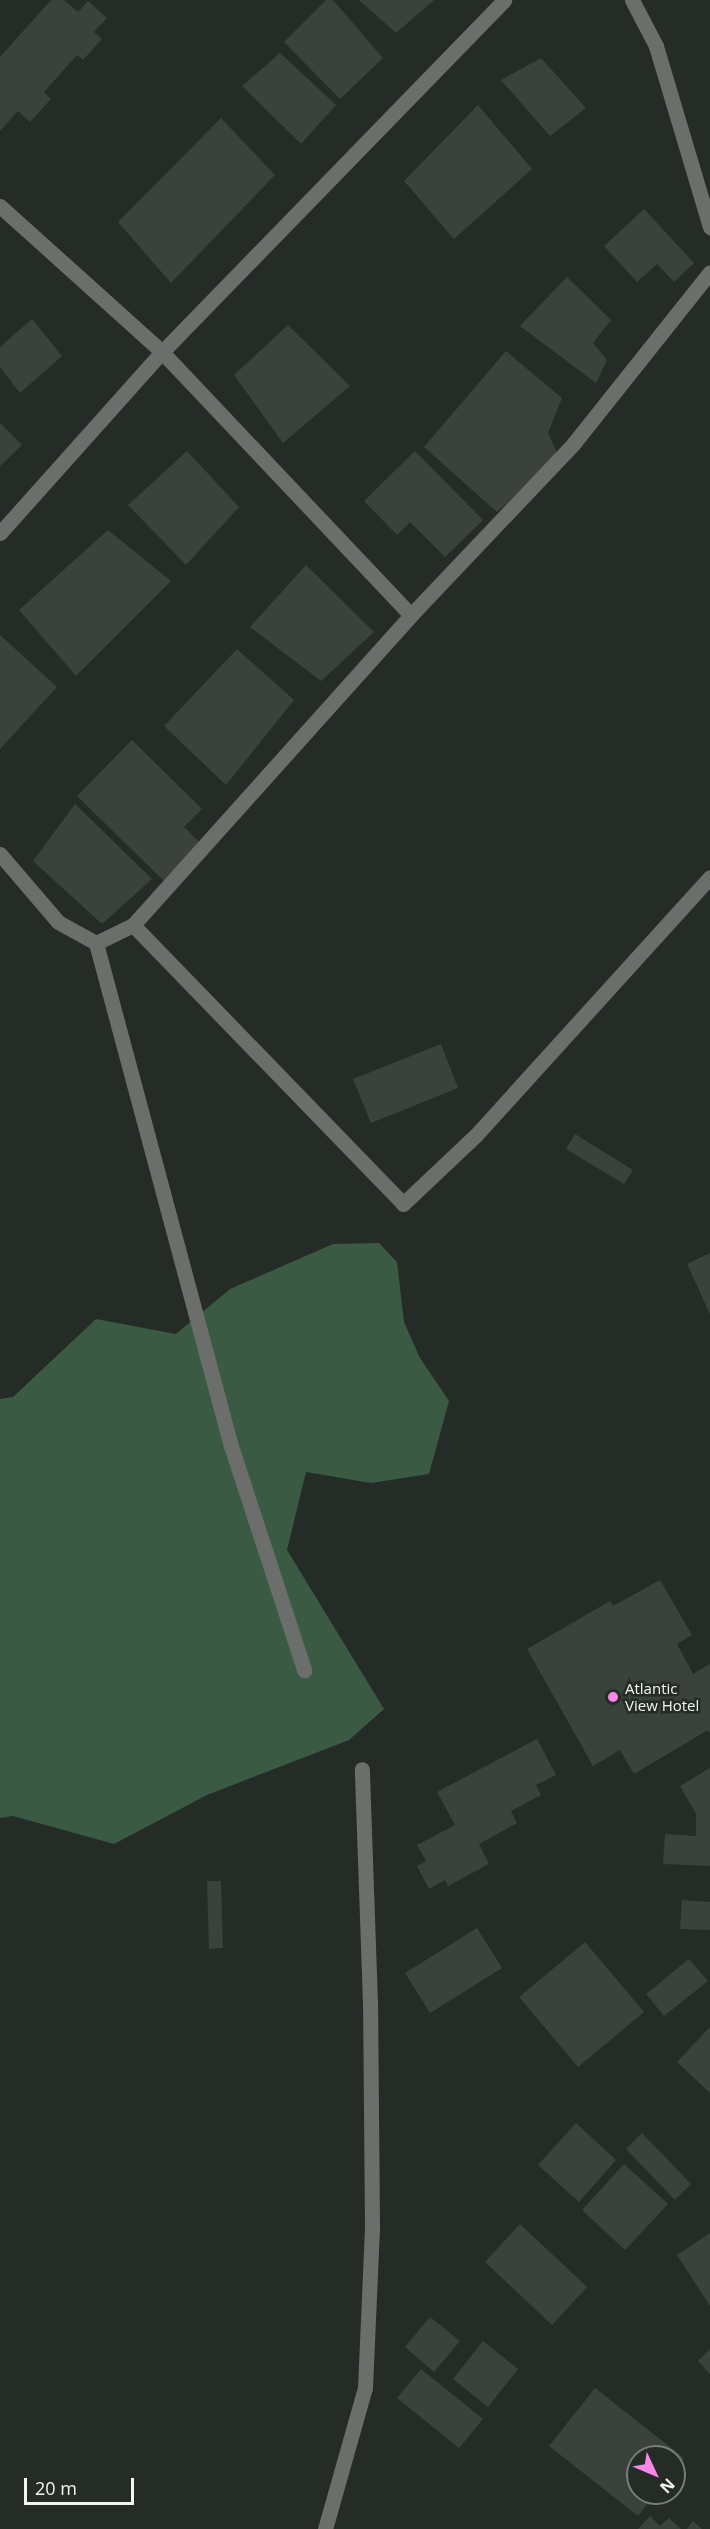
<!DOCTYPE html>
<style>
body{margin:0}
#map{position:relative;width:710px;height:2529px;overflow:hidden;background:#252c27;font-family:"Open Sans",sans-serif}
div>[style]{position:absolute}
.forest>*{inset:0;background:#3a5a43}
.building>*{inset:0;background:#3b423d}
.minor>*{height:15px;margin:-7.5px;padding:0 7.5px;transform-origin:7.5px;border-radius:7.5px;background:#6b6e6b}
.dots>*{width:16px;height:16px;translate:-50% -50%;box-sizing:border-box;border:3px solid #252c27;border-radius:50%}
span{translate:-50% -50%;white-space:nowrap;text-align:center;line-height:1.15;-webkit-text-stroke:5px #252c27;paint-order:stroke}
.poi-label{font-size:15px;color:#f1f6f2}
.left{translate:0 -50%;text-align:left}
.north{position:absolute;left:626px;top:2445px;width:60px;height:60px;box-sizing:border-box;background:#252c27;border:2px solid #777d78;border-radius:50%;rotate:134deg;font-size:16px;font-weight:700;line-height:24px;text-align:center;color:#f1f6f2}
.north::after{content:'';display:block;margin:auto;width:21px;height:27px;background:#fa87e8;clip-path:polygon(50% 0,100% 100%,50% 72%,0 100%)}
.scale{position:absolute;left:24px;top:2478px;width:110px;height:27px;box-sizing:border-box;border:3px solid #f1f6f2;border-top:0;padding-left:8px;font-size:18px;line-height:21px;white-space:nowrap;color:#f1f6f2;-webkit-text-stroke:4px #252c27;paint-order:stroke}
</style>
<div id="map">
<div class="forest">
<div style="clip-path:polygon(379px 1243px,397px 1262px,404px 1322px,420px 1358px,449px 1401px,429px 1474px,371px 1483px,306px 1472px,287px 1550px,384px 1709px,349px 1740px,207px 1795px,114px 1844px,13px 1816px,0 1818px,0 1399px,13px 1397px,96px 1319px,176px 1334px,230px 1289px,333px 1244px)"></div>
</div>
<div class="building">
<div style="clip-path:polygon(51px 0,64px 0,78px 12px,88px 1px,107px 18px,94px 32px,102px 39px,83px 60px,77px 55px,44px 92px,51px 99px,30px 122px,18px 111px,0 131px,0 57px)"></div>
<div style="clip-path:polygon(326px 0,333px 0,383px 58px,340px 99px,284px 42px)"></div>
<div style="clip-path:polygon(359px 0,434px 0,396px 33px)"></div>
<div style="clip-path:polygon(280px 53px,336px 105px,301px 144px,242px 86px)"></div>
<div style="clip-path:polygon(541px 58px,586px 108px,550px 136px,501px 80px)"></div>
<div style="clip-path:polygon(478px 105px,532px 169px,454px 239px,404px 181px)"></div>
<div style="clip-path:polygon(221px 118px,275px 175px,171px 283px,118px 222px)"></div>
<div style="clip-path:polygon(644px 209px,694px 263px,674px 282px,657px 264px,637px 282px,604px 246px)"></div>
<div style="clip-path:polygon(567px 277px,611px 320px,593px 343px,607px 360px,596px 383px,520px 326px)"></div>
<div style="clip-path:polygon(32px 319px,62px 356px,20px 393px,0 367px,0 347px)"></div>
<div style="clip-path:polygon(288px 325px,350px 386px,283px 443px,234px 375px)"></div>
<div style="clip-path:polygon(506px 351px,562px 398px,548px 433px,559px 457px,497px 512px,424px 447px)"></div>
<div style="clip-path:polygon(0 423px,22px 445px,0 466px)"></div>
<div style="clip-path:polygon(187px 451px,239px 507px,186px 565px,128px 505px)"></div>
<div style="clip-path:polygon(415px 451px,483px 520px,445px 557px,410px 522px,397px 535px,364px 501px)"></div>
<div style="clip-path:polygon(108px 530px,171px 581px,76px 676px,19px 610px)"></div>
<div style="clip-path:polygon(306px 565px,374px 632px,321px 681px,250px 627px)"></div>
<div style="clip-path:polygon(0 635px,57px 687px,0 749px)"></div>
<div style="clip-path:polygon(237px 649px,294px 700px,226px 785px,164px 726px)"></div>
<div style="clip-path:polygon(132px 740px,202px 809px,184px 827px,202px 845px,165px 882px,77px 796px)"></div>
<div style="clip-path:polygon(75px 804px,152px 879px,102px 924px,33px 861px)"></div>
<div style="clip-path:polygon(441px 1044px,458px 1088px,371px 1123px,353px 1079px)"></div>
<div style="clip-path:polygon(575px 1134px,633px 1170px,624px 1184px,566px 1149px)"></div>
<div style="clip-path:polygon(710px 1253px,710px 1314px,687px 1264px)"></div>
<div style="clip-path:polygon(660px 1580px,692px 1635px,677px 1644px,693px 1674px,710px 1664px,710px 1733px,708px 1730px,634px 1774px,620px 1750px,593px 1766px,527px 1649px,610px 1601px,613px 1606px)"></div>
<div style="clip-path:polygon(537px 1739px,556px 1775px,536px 1785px,541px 1795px,511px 1811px,517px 1823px,479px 1844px,489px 1864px,448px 1886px,445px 1880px,429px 1889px,417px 1866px,426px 1861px,417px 1845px,455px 1825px,437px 1792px)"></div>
<div style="clip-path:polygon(710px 1768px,710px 1866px,663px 1864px,665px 1834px,696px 1836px,696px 1814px,680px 1786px)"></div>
<div style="clip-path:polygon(207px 1881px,221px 1881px,223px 1948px,209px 1949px)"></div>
<div style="clip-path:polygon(682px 1900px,710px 1902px,710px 1930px,680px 1929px)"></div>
<div style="clip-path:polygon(477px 1928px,502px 1968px,430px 2013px,405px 1973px)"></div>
<div style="clip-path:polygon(585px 1942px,644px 2012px,578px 2067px,519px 1997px)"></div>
<div style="clip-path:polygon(689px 1959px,708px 1981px,664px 2016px,646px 1994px)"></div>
<div style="clip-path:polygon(710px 2027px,710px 2093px,677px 2062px)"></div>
<div style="clip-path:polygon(576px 2123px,616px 2160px,579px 2202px,538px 2165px)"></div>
<div style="clip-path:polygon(642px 2133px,691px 2184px,675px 2200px,626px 2149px)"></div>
<div style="clip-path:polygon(624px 2164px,668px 2204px,625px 2250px,582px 2210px)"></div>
<div style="clip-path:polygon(520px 2224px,587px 2287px,552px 2325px,485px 2262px)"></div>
<div style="clip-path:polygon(710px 2233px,710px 2306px,677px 2255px)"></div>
<div style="clip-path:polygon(430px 2317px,460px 2341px,434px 2372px,405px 2347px)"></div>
<div style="clip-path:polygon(483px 2341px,518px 2369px,488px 2407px,453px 2379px)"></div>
<div style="clip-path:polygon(710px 2349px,710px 2374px,698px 2361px)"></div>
<div style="clip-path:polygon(421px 2369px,483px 2419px,459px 2448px,397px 2398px)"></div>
<div style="clip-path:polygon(595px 2388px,684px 2458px,674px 2470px,674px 2457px,638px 2457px,638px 2493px,656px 2493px,638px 2516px,549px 2446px)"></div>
<div style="clip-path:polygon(650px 2516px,660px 2526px,669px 2518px,681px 2529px,638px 2529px)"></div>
<div style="clip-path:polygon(693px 2521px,702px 2529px,687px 2529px)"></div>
</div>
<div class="minor">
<div style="left:632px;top:0;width:52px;rotate:62.4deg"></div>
<div style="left:656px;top:46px;width:189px;rotate:73.4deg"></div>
<div style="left:0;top:206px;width:218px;rotate:42deg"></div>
<div style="left:162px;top:352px;width:362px;rotate:46.6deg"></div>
<div style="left:0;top:533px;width:243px;rotate:-48.2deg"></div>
<div style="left:162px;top:352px;width:491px;rotate:-45.8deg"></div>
<div style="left:0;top:854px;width:89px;rotate:49.5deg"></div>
<div style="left:58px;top:922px;width:43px;rotate:28.9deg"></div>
<div style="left:96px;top:943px;width:41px;rotate:-25.9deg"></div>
<div style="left:133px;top:925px;width:416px;rotate:-48.1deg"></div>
<div style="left:411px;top:615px;width:237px;rotate:-46.5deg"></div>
<div style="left:574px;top:443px;width:218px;rotate:-51.5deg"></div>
<div style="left:133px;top:925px;width:388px;rotate:45.9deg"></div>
<div style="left:403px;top:1204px;width:100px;rotate:-43.4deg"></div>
<div style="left:476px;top:1135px;width:348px;rotate:-47.8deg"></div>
<div style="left:96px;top:943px;width:521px;rotate:74.98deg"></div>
<div style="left:231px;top:1446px;width:236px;rotate:71.9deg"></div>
<div style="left:325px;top:2529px;width:147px;rotate:-74.2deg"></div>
<div style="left:365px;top:2388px;width:163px;rotate:-87.5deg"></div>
<div style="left:372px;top:2225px;width:222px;rotate:-90.5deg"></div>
<div style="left:370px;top:2003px;width:234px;rotate:-92deg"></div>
</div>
<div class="dots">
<div style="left:613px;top:1697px;background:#fa87e8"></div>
</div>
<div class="poi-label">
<span class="left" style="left:625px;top:1697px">Atlantic<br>View Hotel</span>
</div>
<div class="north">N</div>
<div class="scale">20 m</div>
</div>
